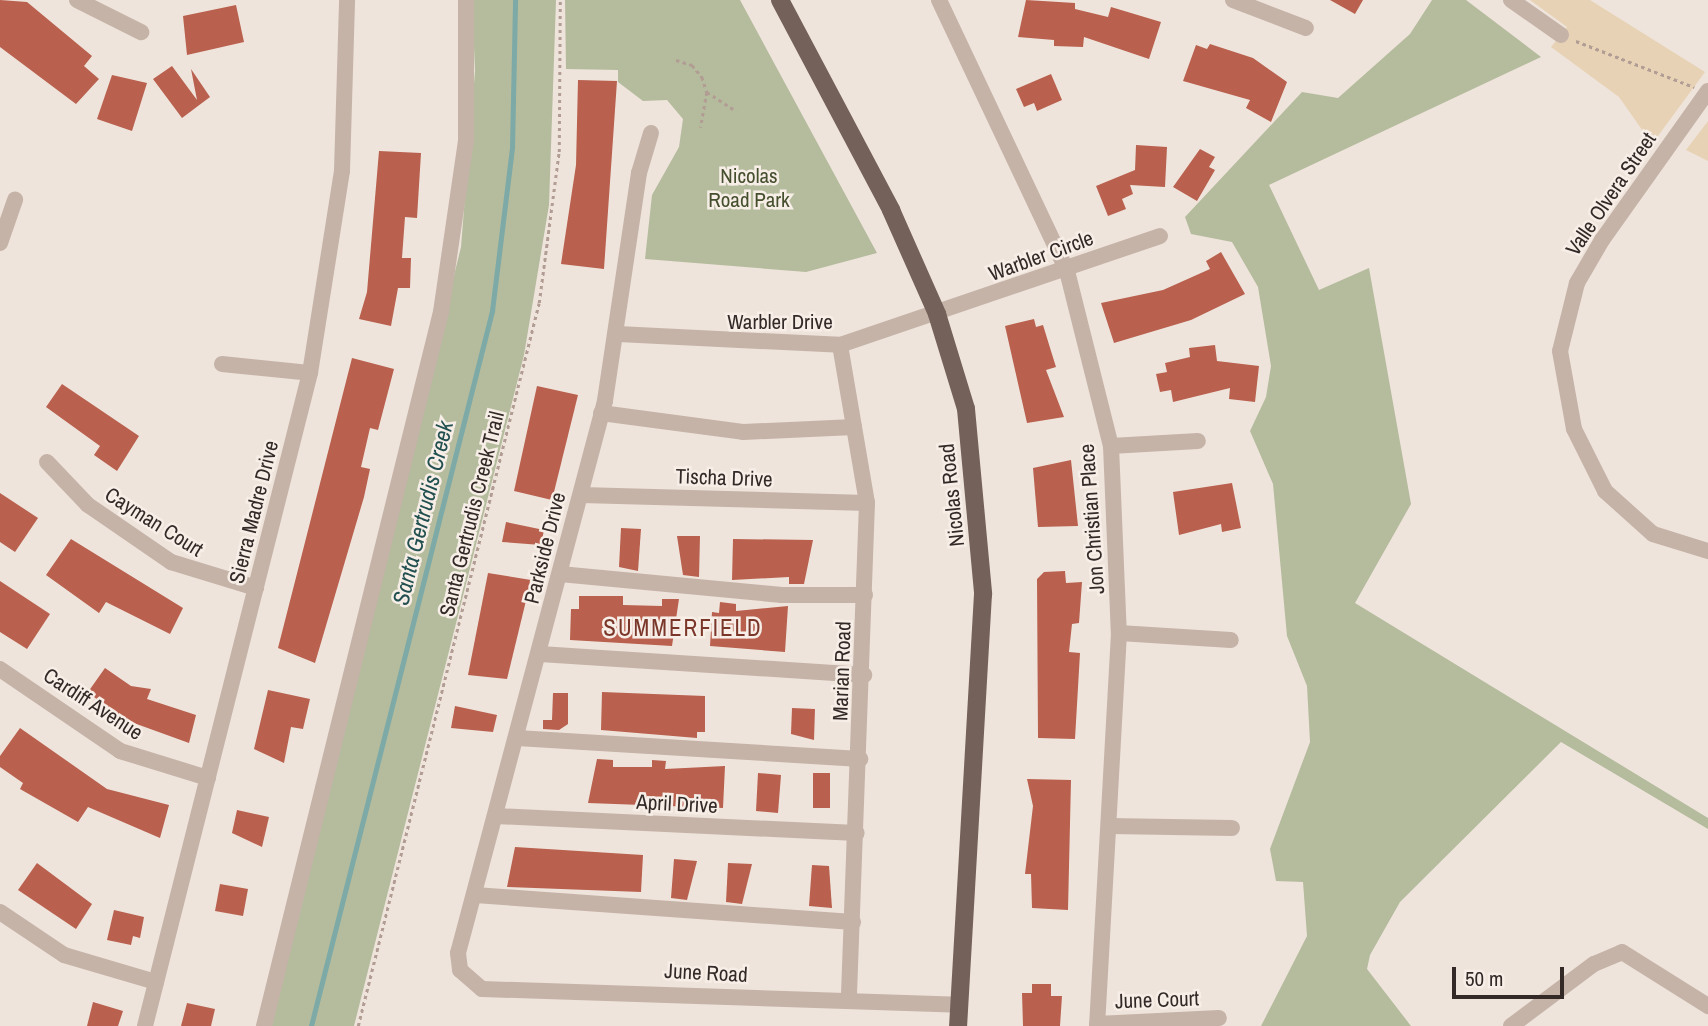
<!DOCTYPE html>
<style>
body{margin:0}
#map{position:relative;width:1708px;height:1026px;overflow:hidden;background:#efe4db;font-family:"Archivo Narrow",sans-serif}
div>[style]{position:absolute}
.green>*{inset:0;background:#b4bc9d}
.sand>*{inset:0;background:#e7d2b5}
.stream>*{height:4.5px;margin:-2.25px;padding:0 2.25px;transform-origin:2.25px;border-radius:2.25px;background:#7da9a7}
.building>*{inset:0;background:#b9604e}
.path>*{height:2.5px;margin-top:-1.25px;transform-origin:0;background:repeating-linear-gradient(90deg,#b19d93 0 3.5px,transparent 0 7px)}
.minor>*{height:16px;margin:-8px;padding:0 8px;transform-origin:8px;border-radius:8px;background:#c5b3a8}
.major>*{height:18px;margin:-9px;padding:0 9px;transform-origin:9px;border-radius:9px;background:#74615a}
span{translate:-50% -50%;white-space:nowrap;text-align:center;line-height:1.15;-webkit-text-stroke:5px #f7eee7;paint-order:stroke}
.park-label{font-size:21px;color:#454f2e}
.street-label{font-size:21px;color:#332a28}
.water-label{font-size:23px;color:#225050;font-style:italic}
.neighbourhood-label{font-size:23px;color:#7a3629;letter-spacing:2px}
.scale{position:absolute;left:1452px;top:967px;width:112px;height:32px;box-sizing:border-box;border:4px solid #332a28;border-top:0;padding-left:9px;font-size:21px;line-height:24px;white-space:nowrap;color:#332a28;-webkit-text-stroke:5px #f7eee7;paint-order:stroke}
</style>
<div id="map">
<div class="green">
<div style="clip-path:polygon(472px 0,556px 0,549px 205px,524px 355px,354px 1026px,270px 1026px,461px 247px,475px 71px)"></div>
<div style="clip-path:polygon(565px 0,740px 0,877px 253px,806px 272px,645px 259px,652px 195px,679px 147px,683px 119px,667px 100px,643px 101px,618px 82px,618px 70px,566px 69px)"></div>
<div style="clip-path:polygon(1432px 0,1466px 0,1541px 57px,1269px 185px,1319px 290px,1369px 268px,1411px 504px,1355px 603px,1708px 818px,1708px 829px,1561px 742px,1400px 902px,1370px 955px,1367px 969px,1411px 1026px,1261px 1026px,1307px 936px,1303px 882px,1276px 881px,1270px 849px,1310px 742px,1307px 686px,1287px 636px,1273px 484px,1250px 431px,1266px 397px,1271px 366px,1258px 287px,1232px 242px,1191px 234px,1185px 217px,1302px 92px,1338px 98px,1410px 34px)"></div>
</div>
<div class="sand">
<div style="clip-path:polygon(1530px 0,1590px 0,1705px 72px,1652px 144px,1619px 97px,1551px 47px,1567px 27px)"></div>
<div style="clip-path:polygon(1708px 121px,1708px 161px,1686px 150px)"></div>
</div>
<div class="stream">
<div style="left:311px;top:1026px;width:738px;rotate:-75.79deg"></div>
<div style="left:492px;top:311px;width:164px;rotate:-83deg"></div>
<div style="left:512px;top:148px;width:148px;rotate:-88.8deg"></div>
</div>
<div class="building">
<div style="clip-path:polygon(0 0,27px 2px,92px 56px,84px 66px,99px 79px,76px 104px,0 47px)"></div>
<div style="clip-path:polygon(1026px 0,1075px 3px,1075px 9px,1108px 17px,1111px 7px,1161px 22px,1149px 59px,1084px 37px,1083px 47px,1054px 46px,1054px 40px,1018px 37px)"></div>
<div style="clip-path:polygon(1330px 0,1363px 0,1355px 14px)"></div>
<div style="clip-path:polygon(236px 5px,244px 42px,187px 55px,183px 16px)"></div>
<div style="clip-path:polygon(1210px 44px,1253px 58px,1287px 82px,1271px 122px,1246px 108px,1250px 100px,1183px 81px,1196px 45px,1207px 49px)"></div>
<div style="clip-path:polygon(172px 66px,197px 100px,191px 69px,210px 97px,182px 118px,153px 79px)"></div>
<div style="clip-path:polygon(1051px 74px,1062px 100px,1037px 111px,1034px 103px,1024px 107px,1016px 89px)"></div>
<div style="clip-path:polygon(112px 75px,147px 83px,132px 131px,97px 119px)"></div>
<div style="clip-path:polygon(578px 80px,617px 81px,604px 269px,561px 264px,576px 165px)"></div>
<div style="clip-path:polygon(1136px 145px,1167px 147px,1165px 187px,1130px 185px,1133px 194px,1122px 199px,1126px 209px,1108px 216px,1096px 186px,1135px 170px)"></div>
<div style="clip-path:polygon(1200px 149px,1215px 157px,1209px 167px,1215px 170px,1197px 201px,1173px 187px)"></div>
<div style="clip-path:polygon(379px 151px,421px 153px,417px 218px,405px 217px,402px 258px,411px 258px,410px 288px,398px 288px,391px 326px,359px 319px,367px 292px)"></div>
<div style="clip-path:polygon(1221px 252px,1245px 294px,1191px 320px,1114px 343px,1101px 303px,1163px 290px,1210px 269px,1206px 261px)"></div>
<div style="clip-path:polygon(1034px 319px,1036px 327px,1043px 325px,1051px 351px,1056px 367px,1046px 370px,1064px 417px,1027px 423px,1005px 326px)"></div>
<div style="clip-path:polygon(1215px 345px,1217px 361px,1259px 366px,1255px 402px,1229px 399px,1230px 388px,1173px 402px,1171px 390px,1160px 392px,1156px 374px,1167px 372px,1165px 363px,1190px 357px,1189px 348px)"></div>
<div style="clip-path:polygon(352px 358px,394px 369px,378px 430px,370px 428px,361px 467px,370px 469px,364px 497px,315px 663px,278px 648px)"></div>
<div style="clip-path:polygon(62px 384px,139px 436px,117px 471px,94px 455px,100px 446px,46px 407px)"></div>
<div style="clip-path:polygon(537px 386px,578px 395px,552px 500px,514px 491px)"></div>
<div style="clip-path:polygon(1071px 460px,1078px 526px,1038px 527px,1033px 468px)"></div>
<div style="clip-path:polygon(1232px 483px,1241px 528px,1222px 532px,1221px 524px,1179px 535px,1173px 492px)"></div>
<div style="clip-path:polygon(0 493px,38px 518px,15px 552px,0 542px)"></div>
<div style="clip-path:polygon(506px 522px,544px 530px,541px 545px,502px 542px)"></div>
<div style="clip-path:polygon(621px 528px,641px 529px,638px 571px,619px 567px)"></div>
<div style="clip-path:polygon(677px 536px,700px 536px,699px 577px,683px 575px)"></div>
<div style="clip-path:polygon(71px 539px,183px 608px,170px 634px,106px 602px,99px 613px,46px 575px)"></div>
<div style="clip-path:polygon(733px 539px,813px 540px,804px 584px,789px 584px,789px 577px,732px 580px)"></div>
<div style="clip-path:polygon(1065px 571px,1066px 583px,1082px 582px,1079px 623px,1072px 624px,1069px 652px,1080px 653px,1075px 739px,1038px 738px,1037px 579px,1044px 572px)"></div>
<div style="clip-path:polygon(488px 573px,531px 580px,507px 679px,468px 675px)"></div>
<div style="clip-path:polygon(0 581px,50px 614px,27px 649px,0 632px)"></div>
<div style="clip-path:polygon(579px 596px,623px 596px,623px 605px,662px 606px,662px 599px,679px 599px,672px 646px,570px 640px,571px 609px,579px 609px)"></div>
<div style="clip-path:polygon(720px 602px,736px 604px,736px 611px,788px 606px,785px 652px,710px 646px,712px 612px,719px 613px)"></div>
<div style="clip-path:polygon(105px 668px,131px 686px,151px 689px,147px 699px,196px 715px,189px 743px,120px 718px,88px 692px)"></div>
<div style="clip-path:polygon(268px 690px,310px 699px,303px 729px,291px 727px,284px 763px,254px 749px)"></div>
<div style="clip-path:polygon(602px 692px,705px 696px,705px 732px,697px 732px,697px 738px,601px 730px)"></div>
<div style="clip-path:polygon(553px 693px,568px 693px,568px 724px,559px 730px,543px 729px,543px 720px,552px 720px)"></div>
<div style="clip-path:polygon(455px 706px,497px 715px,493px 732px,451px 728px)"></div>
<div style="clip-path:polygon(792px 708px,815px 709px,814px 740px,791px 734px)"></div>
<div style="clip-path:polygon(20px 728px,107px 789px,169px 805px,160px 838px,88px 807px,78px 822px,20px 789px,23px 783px,0 767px,0 756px)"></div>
<div style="clip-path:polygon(597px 759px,613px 760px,613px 767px,652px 767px,652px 760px,666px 761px,665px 769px,725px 766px,723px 808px,588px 803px)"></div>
<div style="clip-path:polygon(758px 773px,781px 775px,778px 813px,756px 811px)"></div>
<div style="clip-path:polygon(813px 773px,830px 773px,830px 808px,813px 808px)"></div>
<div style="clip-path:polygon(1027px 779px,1071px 780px,1068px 910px,1032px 908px,1031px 874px,1025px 874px,1033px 806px)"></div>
<div style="clip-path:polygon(237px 810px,269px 817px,262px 847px,232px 833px)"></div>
<div style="clip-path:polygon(515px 847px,643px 855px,641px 892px,507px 887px)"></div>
<div style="clip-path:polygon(674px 859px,697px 861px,687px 900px,671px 898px)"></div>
<div style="clip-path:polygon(37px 863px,92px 904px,76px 929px,18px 890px)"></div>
<div style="clip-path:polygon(728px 863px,752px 864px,742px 904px,726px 902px)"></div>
<div style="clip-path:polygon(812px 865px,829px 866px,832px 908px,809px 906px)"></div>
<div style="clip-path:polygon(220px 884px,248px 889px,243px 916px,215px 911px)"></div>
<div style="clip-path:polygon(114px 910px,144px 917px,140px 938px,133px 936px,131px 945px,107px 940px)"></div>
<div style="clip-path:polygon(1032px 984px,1051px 984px,1051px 996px,1062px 996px,1060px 1026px,1023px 1026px,1022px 993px,1032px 993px)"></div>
<div style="clip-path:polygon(93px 1002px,123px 1011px,118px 1026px,87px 1026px)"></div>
<div style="clip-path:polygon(187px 1003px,215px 1009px,211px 1026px,181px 1026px)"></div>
</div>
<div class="path">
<div style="left:1576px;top:41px;width:127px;rotate:21.3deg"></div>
<div style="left:676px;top:60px;width:17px;rotate:17deg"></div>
<div style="left:692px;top:65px;width:16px;rotate:50deg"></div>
<div style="left:702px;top:77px;width:16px;rotate:72deg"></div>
<div style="left:707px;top:92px;width:36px;rotate:100deg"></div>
<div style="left:707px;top:92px;width:35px;rotate:33deg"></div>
<div style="left:358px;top:1026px;width:745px;rotate:-75.95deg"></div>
<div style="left:539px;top:303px;width:152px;rotate:-82.5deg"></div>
<div style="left:559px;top:152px;width:152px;rotate:-89.6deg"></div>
</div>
<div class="minor">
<div style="left:77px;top:0;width:72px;rotate:26.6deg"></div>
<div style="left:939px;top:0;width:300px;rotate:64.7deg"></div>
<div style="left:1067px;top:271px;width:180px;rotate:75.9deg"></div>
<div style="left:1111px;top:446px;width:187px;rotate:87.6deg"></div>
<div style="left:1119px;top:633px;width:394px;rotate:93.2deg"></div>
<div style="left:1233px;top:0;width:78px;rotate:21deg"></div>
<div style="left:1511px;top:0;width:61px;rotate:35deg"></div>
<div style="left:1708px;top:91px;width:183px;rotate:125.4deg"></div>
<div style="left:1602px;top:240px;width:50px;rotate:120.2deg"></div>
<div style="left:1577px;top:283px;width:70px;rotate:104deg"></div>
<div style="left:1560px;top:351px;width:79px;rotate:79.8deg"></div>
<div style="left:1574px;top:429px;width:69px;rotate:63.4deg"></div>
<div style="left:1605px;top:491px;width:64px;rotate:41.9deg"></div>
<div style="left:1653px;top:534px;width:58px;rotate:17.2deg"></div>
<div style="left:651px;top:133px;width:42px;rotate:106.7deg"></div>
<div style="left:639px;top:173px;width:231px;rotate:98.5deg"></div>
<div style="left:605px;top:401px;width:571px;rotate:104.91deg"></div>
<div style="left:458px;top:953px;width:17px;rotate:83deg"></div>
<div style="left:460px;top:970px;width:29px;rotate:41deg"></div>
<div style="left:482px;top:989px;width:477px;rotate:1.9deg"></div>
<div style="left:0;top:243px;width:46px;rotate:-70.8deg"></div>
<div style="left:618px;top:334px;width:222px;rotate:2.8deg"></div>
<div style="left:840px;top:345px;width:338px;rotate:-18.8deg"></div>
<div style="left:840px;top:345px;width:160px;rotate:80.3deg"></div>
<div style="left:867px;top:503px;width:498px;rotate:92.1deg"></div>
<div style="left:222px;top:364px;width:88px;rotate:5.8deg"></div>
<div style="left:601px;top:413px;width:143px;rotate:7.6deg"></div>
<div style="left:743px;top:432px;width:111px;rotate:-2.6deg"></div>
<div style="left:1111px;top:446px;width:87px;rotate:-3.3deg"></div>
<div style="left:47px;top:462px;width:59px;rotate:46.4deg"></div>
<div style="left:88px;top:505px;width:101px;rotate:34.5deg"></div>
<div style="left:171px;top:562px;width:89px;rotate:17deg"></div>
<div style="left:581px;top:495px;width:286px;rotate:1.6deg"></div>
<div style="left:560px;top:574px;width:223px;rotate:5.4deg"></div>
<div style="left:782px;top:595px;width:83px"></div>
<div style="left:1119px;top:633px;width:112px;rotate:3.6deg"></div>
<div style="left:540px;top:654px;width:325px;rotate:3.7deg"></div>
<div style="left:0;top:669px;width:145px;rotate:34.3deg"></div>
<div style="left:120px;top:751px;width:92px;rotate:17.1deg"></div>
<div style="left:517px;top:738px;width:344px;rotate:3.5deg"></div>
<div style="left:496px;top:816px;width:361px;rotate:2.7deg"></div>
<div style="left:1109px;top:826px;width:123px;rotate:0.9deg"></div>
<div style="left:475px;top:895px;width:379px;rotate:4.1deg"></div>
<div style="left:0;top:912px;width:77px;rotate:33.9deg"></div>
<div style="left:64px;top:955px;width:96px;rotate:16.4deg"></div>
<div style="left:1097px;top:1024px;width:122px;rotate:-2.8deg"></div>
<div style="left:145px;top:1026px;width:674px;rotate:-75.82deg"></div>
<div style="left:310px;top:373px;width:205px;rotate:-81deg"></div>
<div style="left:342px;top:171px;width:171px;rotate:-88.3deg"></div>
<div style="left:264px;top:1026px;width:736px;rotate:-76.08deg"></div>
<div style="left:441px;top:312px;width:173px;rotate:-81.7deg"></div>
<div style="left:466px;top:141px;width:141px;rotate:-90deg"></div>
<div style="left:1511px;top:1026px;width:104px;rotate:-36.8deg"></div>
<div style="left:1594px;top:964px;width:30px;rotate:-23deg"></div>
<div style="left:1622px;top:952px;width:102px;rotate:32.1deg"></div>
</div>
<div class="major">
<div style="left:780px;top:0;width:238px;rotate:62.1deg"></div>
<div style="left:891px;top:210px;width:114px;rotate:66.1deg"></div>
<div style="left:937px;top:314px;width:99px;rotate:73deg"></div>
<div style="left:966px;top:409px;width:186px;rotate:84.7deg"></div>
<div style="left:983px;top:594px;width:433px;rotate:93.3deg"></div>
</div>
<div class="park-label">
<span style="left:749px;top:188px">Nicolas<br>Road Park</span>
</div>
<div class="street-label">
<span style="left:1611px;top:194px;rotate:-56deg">Valle Olvera Street</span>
<span style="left:1041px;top:256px;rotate:-20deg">Warbler Circle</span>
<span style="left:780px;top:322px">Warbler Drive</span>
<span style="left:724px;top:478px;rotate:2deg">Tischa Drive</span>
<span style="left:952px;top:495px;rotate:-96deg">Nicolas Road</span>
<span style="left:254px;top:512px;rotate:-76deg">Sierra Madre Drive</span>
<span style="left:472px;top:514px;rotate:-76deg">Santa Gertrudis Creek Trail</span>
<span style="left:1092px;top:519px;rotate:-94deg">Jon Christian Place</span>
<span style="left:154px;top:522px;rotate:32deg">Cayman Court</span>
<span style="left:545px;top:548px;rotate:-76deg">Parkside Drive</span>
<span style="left:842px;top:671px;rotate:-88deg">Marian Road</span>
<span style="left:93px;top:704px;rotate:33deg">Cardiff Avenue</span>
<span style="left:677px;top:804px;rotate:3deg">April Drive</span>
<span style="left:706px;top:973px;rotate:3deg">June Road</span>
<span style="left:1157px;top:1000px;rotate:-2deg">June Court</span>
</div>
<div class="water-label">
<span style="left:423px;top:513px;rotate:-76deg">Santa Gertrudis Creek</span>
</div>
<div class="neighbourhood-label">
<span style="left:683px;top:628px">SUMMERFIELD</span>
</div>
<div class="scale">50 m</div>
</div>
